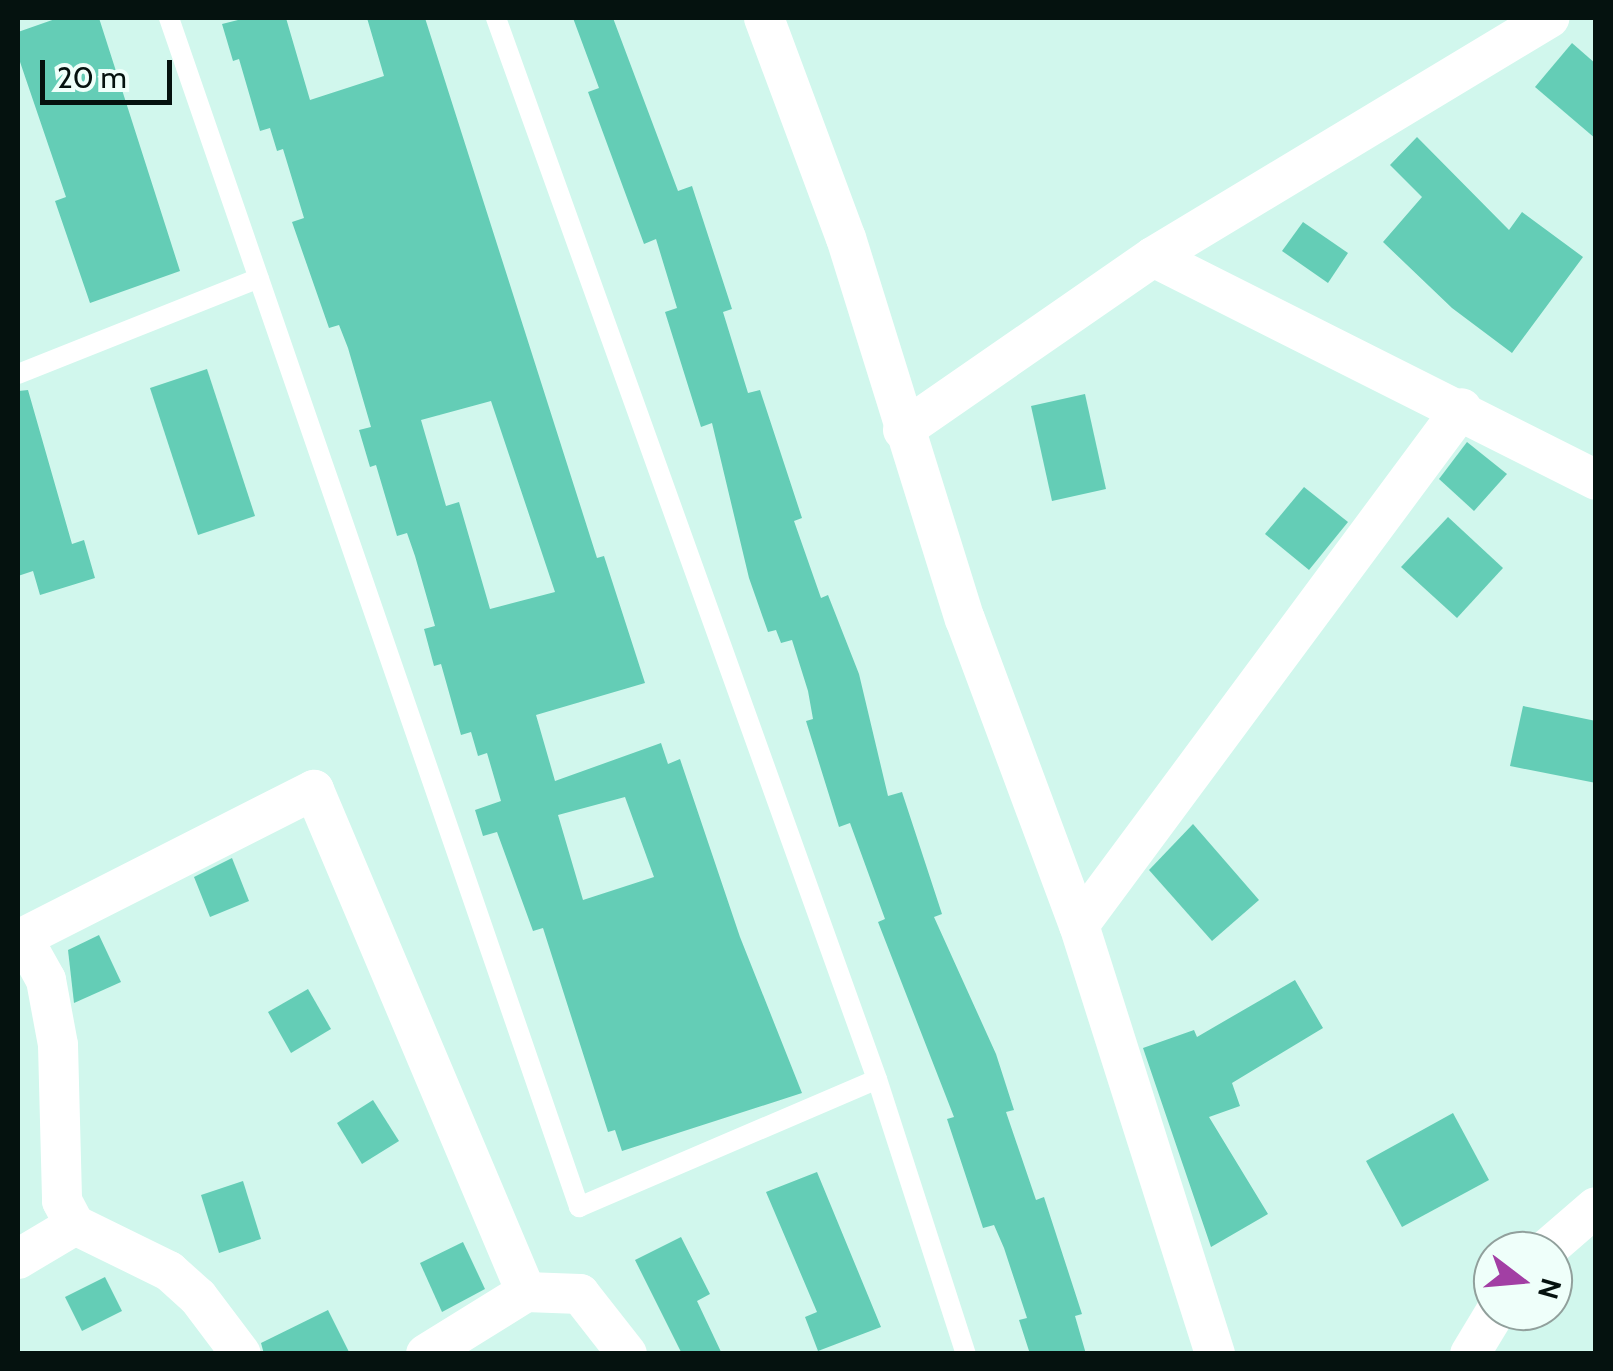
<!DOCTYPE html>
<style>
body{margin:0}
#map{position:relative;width:1613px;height:1371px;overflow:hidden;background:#d1f7ed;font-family:Cabin,sans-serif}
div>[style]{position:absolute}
.building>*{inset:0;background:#64cdb6}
.service>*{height:20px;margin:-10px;padding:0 10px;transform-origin:10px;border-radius:10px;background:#fff}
.minor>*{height:40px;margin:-20px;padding:0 20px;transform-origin:20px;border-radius:20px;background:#fff}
span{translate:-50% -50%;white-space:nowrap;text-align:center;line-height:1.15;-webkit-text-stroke:10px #effffa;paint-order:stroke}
.frame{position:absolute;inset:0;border:20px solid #05120f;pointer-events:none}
.north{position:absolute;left:1473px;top:1231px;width:100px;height:100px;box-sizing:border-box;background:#effffa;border:2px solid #91a09c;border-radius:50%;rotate:106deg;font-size:28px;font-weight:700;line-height:40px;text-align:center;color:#05120f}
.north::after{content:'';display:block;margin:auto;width:35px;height:45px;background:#a23fa4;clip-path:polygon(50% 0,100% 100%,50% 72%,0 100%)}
.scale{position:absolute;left:40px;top:60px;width:132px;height:45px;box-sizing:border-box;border:5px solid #05120f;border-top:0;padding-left:12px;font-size:30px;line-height:35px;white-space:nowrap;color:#05120f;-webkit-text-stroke:8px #effffa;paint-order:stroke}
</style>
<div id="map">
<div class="building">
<div style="clip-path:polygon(58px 18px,99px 18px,180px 271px,90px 303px,55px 201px,66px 197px,18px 56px,18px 32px)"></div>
<div style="clip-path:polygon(evenodd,246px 18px,286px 18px,310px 100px,384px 76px,367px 18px,425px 18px,597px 558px,604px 556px,645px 683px,536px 715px,555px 781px,661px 743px,668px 764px,680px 759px,740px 937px,802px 1093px,622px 1151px,615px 1130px,608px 1132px,543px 928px,533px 931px,497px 832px,483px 836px,475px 810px,501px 801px,487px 753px,478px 756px,471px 732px,461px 735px,441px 664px,434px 666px,424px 629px,435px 626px,415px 556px,407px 533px,397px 536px,376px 465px,370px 467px,359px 430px,371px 427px,348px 348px,339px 325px,329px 328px,292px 222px,304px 218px,283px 149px,277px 151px,270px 128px,260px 131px,239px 59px,233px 61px,222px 24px,246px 18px,491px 401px,555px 592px,490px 609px,459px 502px,446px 506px,421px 420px,491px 401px,246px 18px,625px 797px,654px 877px,583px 900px,558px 815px,625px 797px)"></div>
<div style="clip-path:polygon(573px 18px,613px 18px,678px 191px,692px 186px,732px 309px,723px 312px,748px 393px,760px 390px,802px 518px,794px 521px,821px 598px,828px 595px,859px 674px,888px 796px,902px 792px,942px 914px,934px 917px,996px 1054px,1014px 1110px,1006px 1112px,1036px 1200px,1044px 1197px,1082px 1314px,1075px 1316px,1086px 1354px,1030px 1354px,1019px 1320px,1027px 1318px,1004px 1248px,994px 1225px,983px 1228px,947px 1119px,954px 1117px,878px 922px,885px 919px,850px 823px,839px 827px,806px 721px,813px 719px,808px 691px,792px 640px,781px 643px,776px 630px,768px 632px,749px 578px,712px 423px,701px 427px,665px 312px,677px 308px,656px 239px,644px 244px,588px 92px,599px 88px)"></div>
<div style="clip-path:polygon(1572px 43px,1596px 64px,1596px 139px,1535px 87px)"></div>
<div style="clip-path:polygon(1417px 137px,1509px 230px,1522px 212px,1583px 257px,1512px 353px,1452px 308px,1383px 242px,1422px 197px,1390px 165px)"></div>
<div style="clip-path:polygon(1303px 222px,1348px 253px,1328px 283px,1282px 251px)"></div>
<div style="clip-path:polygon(207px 369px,255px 516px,198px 535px,150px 388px)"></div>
<div style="clip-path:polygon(28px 390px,72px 544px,84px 540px,95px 578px,40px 595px,33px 571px,18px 576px,18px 391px)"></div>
<div style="clip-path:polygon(1085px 394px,1106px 489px,1052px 501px,1031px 406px)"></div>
<div style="clip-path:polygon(1467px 442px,1507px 474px,1474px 511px,1439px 479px)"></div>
<div style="clip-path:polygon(1304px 487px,1348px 522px,1309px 570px,1265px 534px)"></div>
<div style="clip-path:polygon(1448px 517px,1503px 568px,1457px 618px,1401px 567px)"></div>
<div style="clip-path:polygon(1523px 706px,1596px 721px,1596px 783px,1510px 766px)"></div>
<div style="clip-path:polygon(1193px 824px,1259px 900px,1212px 941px,1149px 870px)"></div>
<div style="clip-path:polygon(232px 858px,249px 901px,210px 917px,194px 877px)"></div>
<div style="clip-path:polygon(99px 935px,121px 982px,74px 1003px,68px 950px)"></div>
<div style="clip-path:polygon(1295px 980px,1323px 1028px,1232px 1083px,1240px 1106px,1209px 1117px,1268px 1214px,1211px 1247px,1143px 1048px,1194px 1030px,1197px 1037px)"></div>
<div style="clip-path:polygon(308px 989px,331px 1029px,291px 1053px,268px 1012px)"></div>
<div style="clip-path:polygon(373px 1100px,399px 1141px,362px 1164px,337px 1123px)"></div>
<div style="clip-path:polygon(1453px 1113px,1489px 1180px,1402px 1227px,1366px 1161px)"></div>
<div style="clip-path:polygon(817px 1172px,881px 1327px,818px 1351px,805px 1317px,817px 1312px,766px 1192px)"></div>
<div style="clip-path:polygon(243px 1181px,261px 1239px,219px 1253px,201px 1195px)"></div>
<div style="clip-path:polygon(681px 1237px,710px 1294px,697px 1301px,722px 1354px,682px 1354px,635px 1260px)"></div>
<div style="clip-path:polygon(463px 1242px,485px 1289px,442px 1312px,420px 1263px)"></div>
<div style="clip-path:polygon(105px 1277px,122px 1311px,82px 1331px,65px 1297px)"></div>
<div style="clip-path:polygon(328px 1310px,350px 1354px,264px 1354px,261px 1343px)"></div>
</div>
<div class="service">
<div style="left:169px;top:18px;width:1258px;rotate:70.97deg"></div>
<div style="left:579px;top:1207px;width:324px;rotate:-23.2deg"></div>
<div style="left:496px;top:18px;width:1127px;rotate:70.25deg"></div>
<div style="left:877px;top:1079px;width:289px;rotate:72.1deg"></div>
<div style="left:18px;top:374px;width:259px;rotate:-21.7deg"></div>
</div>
<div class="minor">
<div style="left:764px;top:18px;width:235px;rotate:69.6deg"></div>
<div style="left:846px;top:238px;width:399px;rotate:72.7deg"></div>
<div style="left:965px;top:619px;width:327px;rotate:69.6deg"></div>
<div style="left:1079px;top:925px;width:450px;rotate:72.4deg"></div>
<div style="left:1153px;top:257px;width:496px;rotate:26.7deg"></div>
<div style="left:903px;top:430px;width:304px;rotate:-34.7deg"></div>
<div style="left:1153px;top:257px;width:463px;rotate:-31.1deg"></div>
<div style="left:1079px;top:925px;width:643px;rotate:-53.47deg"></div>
<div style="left:22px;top:937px;width:49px;rotate:60.8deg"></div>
<div style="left:46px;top:980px;width:66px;rotate:79.5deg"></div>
<div style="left:58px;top:1045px;width:156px;rotate:88.5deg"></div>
<div style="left:62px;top:1201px;width:27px;rotate:62deg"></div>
<div style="left:75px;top:1225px;width:105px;rotate:26.1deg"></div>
<div style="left:169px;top:1271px;width:39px;rotate:42deg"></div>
<div style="left:198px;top:1297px;width:71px;rotate:53deg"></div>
<div style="left:18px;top:940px;width:332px;rotate:-26.9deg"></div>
<div style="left:314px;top:790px;width:545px;rotate:67.11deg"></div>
<div style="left:526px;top:1292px;width:54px;rotate:2.1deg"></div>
<div style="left:580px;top:1294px;width:76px;rotate:51.9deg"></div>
<div style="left:1545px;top:1251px;width:67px;rotate:-40.8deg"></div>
<div style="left:18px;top:1259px;width:66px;rotate:-30.8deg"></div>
<div style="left:426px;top:1354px;width:118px;rotate:-31.8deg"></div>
<div style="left:1470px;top:1354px;width:50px;rotate:-58.8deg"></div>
</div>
<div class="frame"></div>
<div class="north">N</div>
<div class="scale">20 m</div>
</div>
